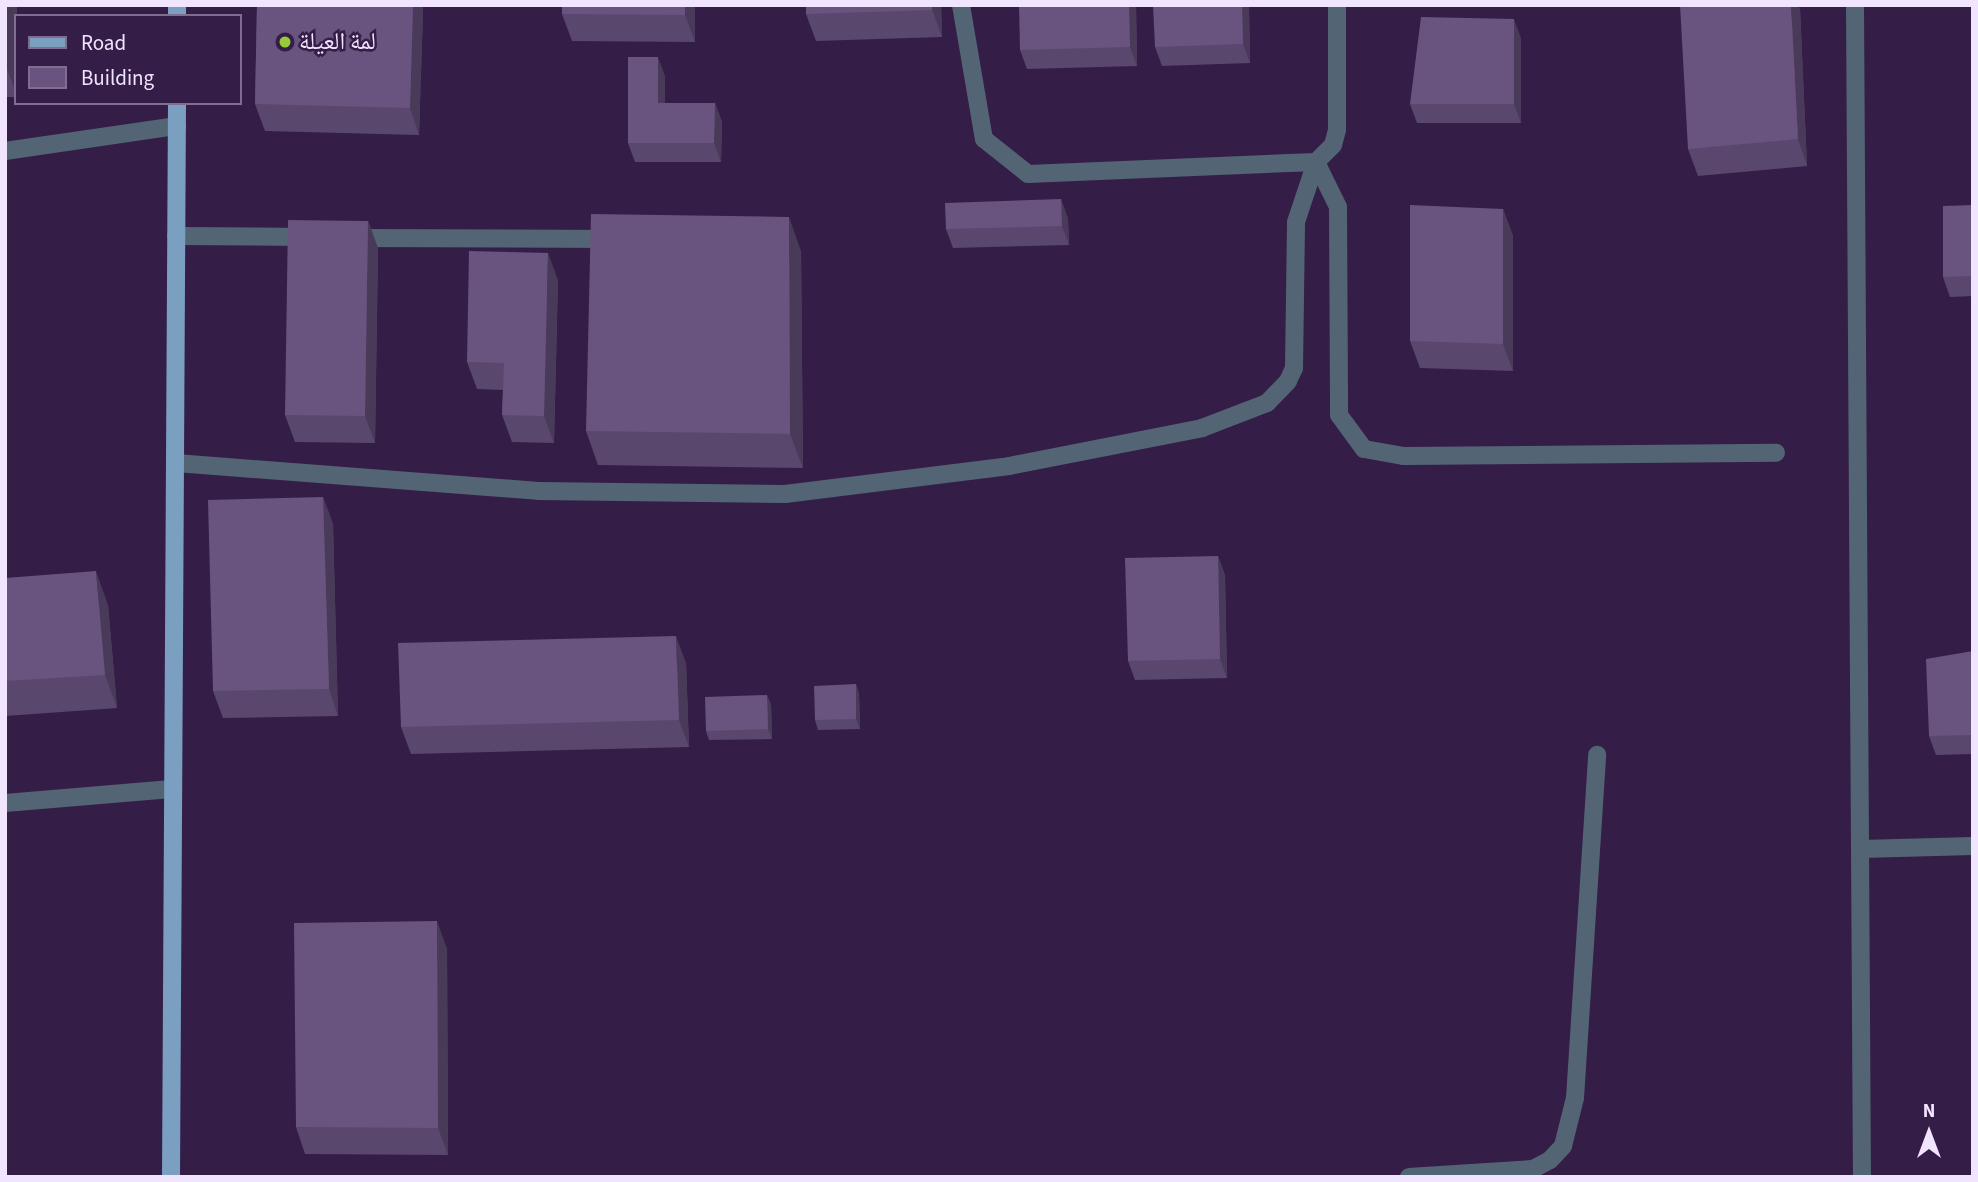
<!DOCTYPE html>
<meta charset="utf-8">
<style>
body{margin:0}
#map{position:relative;width:1978px;height:1182px;overflow:hidden;background:#341e47;font-family:"Source Sans 3","Noto Naskh Arabic",sans-serif}
div>[style]{position:absolute}
.minor>*{height:18px;margin:-9px;padding:0 9px;transform-origin:9px;border-radius:9px;background:#536575}
.major>*{height:18px;margin:-9px;padding:0 9px;transform-origin:9px;border-radius:9px;background:#7b9fc0}
.wall>*{inset:0;background:#5a476d}
.shaded-wall>*{inset:0;background:#4a3a59}
.building>*{inset:0;background:#69537f}
.dots>*{width:19px;height:19px;translate:-50% -50%;box-sizing:border-box;border:4px solid #341e47;border-radius:50%}
span{translate:-50% -50%;white-space:nowrap;text-align:center;line-height:1.15;-webkit-text-stroke:5px #341e47;paint-order:stroke}
.poi-label{font-size:24px;color:#f1e4ff}
.left{translate:0 -50%;text-align:left}
.frame{position:absolute;inset:0;border:7px solid #f1e4ff;pointer-events:none}
.legend{position:absolute;left:14px;top:14px;width:228px;height:91px;box-sizing:border-box;background:#341e47;border:2px solid #806d91;margin:0;padding:9px 12px;list-style:none;font-size:21px;color:#f1e4ff}
.legend li{display:flex;align-items:center;gap:14px;height:35px}
.legend b{width:35px;border:2px solid #806d91}
.north{position:absolute;left:1894px;top:1098px;width:70px;height:70px;-webkit-text-stroke:5px #341e47;paint-order:stroke;rotate:0deg;font-size:19px;font-weight:700;line-height:28px;text-align:center;color:#f1e4ff}
.north::after{content:'';display:block;margin:auto;width:24px;height:32px;background:#f1e4ff;clip-path:polygon(50% 0,100% 100%,50% 72%,0 100%)}
</style>
<div id="map">
<div class="minor">
<div style="left:961px;top:5px;width:136px;rotate:80.3deg"></div>
<div style="left:984px;top:139px;width:56px;rotate:38.5deg"></div>
<div style="left:1028px;top:174px;width:288px;rotate:-2.4deg"></div>
<div style="left:1316px;top:162px;width:50px;rotate:63.9deg"></div>
<div style="left:1338px;top:207px;width:208px;rotate:89.7deg"></div>
<div style="left:1339px;top:415px;width:42px;rotate:53.7deg"></div>
<div style="left:1364px;top:449px;width:41px;rotate:9.9deg"></div>
<div style="left:1404px;top:456px;width:372px;rotate:-0.5deg"></div>
<div style="left:1855px;top:5px;width:1172px;rotate:89.66deg"></div>
<div style="left:5px;top:151px;width:174px;rotate:-8.3deg"></div>
<div style="left:176px;top:236px;width:133px;rotate:0.4deg"></div>
<div style="left:351px;top:238px;width:263px;rotate:0.2deg"></div>
<div style="left:176px;top:463px;width:363px;rotate:4.4deg"></div>
<div style="left:538px;top:491px;width:247px;rotate:0.7deg"></div>
<div style="left:785px;top:494px;width:226px;rotate:-7.1deg"></div>
<div style="left:1009px;top:466px;width:197px;rotate:-11.1deg"></div>
<div style="left:1202px;top:428px;width:70px;rotate:-21deg"></div>
<div style="left:1267px;top:403px;width:30px;rotate:-46deg"></div>
<div style="left:1288px;top:381px;width:14px;rotate:-65deg"></div>
<div style="left:1294px;top:368px;width:146px;rotate:-89.2deg"></div>
<div style="left:1296px;top:222px;width:63px;rotate:-71.6deg"></div>
<div style="left:1316px;top:162px;width:24px;rotate:-45deg"></div>
<div style="left:1333px;top:145px;width:16px;rotate:-75deg"></div>
<div style="left:1337px;top:130px;width:125px;rotate:-90deg"></div>
<div style="left:5px;top:803px;width:167px;rotate:-4.8deg"></div>
<div style="left:1861px;top:849px;width:112px;rotate:-1.5deg"></div>
<div style="left:1409px;top:1177px;width:124px;rotate:-3.7deg"></div>
<div style="left:1533px;top:1169px;width:19px;rotate:-28deg"></div>
<div style="left:1550px;top:1160px;width:19px;rotate:-47deg"></div>
<div style="left:1563px;top:1146px;width:49px;rotate:-76deg"></div>
<div style="left:1575px;top:1098px;width:344px;rotate:-86.3deg"></div>
</div>
<div class="major">
<div style="left:177px;top:5px;width:11px;rotate:90deg"></div>
<div style="left:171px;top:1177px;width:1074px;rotate:-89.68deg"></div>
</div>
<div class="wall">
<div style="clip-path:polygon(5px 5px,17px 5px,17px 16px,16px 16px,16px 97px,5px 97px)"></div>
<div style="clip-path:polygon(257px 5px,422px 5px,423px 9px,419px 135px,265px 131px,255px 104px)"></div>
<div style="clip-path:polygon(695px 5px,695px 42px,572px 41px,562px 14px)"></div>
<div style="clip-path:polygon(806px 5px,941px 5px,942px 37px,816px 41px,806px 14px)"></div>
<div style="clip-path:polygon(1136px 5px,1137px 66px,1027px 69px,1020px 50px)"></div>
<div style="clip-path:polygon(1249px 5px,1250px 63px,1162px 66px,1155px 47px)"></div>
<div style="clip-path:polygon(1800px 9px,1807px 166px,1698px 176px,1688px 149px)"></div>
<div style="clip-path:polygon(1521px 38px,1521px 123px,1417px 123px,1410px 104px)"></div>
<div style="clip-path:polygon(665px 76px,665px 103px,715px 103px,722px 122px,721px 162px,635px 162px,628px 143px)"></div>
<div style="clip-path:polygon(1061px 199px,1068px 219px,1069px 245px,953px 248px,946px 229px)"></div>
<div style="clip-path:polygon(1973px 205px,1973px 296px,1950px 297px,1943px 277px)"></div>
<div style="clip-path:polygon(1503px 209px,1513px 236px,1513px 371px,1420px 368px,1410px 341px)"></div>
<div style="clip-path:polygon(368px 221px,378px 248px,375px 443px,295px 442px,285px 415px)"></div>
<div style="clip-path:polygon(801px 251px,803px 468px,598px 465px,586px 431px)"></div>
<div style="clip-path:polygon(558px 280px,554px 443px,512px 442px,502px 415px,503px 390px,477px 389px,467px 362px)"></div>
<div style="clip-path:polygon(323px 497px,333px 524px,338px 716px,223px 718px,213px 691px)"></div>
<div style="clip-path:polygon(1218px 556px,1225px 575px,1227px 678px,1135px 680px,1128px 661px)"></div>
<div style="clip-path:polygon(5px 578px,108px 605px,117px 708px,5px 716px)"></div>
<div style="clip-path:polygon(1973px 651px,1973px 754px,1936px 755px,1929px 736px)"></div>
<div style="clip-path:polygon(686px 663px,689px 747px,411px 754px,401px 727px)"></div>
<div style="clip-path:polygon(856px 684px,859px 694px,860px 729px,818px 730px,815px 720px)"></div>
<div style="clip-path:polygon(767px 695px,771px 705px,772px 739px,709px 740px,706px 731px)"></div>
<div style="clip-path:polygon(447px 949px,448px 1155px,305px 1154px,296px 1127px)"></div>
</div>
<div class="shaded-wall">
<div style="clip-path:polygon(5px 5px,17px 5px,17px 16px,16px 16px,16px 93px,5px 64px)"></div>
<div style="clip-path:polygon(413px 5px,422px 5px,423px 9px,419px 135px,410px 108px)"></div>
<div style="clip-path:polygon(685px 5px,695px 5px,695px 42px,685px 15px)"></div>
<div style="clip-path:polygon(932px 5px,941px 5px,942px 37px,932px 10px)"></div>
<div style="clip-path:polygon(1129px 5px,1136px 5px,1137px 66px,1130px 47px)"></div>
<div style="clip-path:polygon(1242px 5px,1249px 5px,1250px 63px,1243px 44px)"></div>
<div style="clip-path:polygon(1791px 5px,1798px 5px,1800px 9px,1807px 166px,1798px 139px)"></div>
<div style="clip-path:polygon(1514px 19px,1521px 38px,1521px 123px,1514px 104px)"></div>
<div style="clip-path:polygon(658px 57px,665px 76px,665px 122px,658px 103px)"></div>
<div style="clip-path:polygon(715px 103px,722px 122px,721px 162px,714px 143px)"></div>
<div style="clip-path:polygon(1061px 199px,1068px 219px,1069px 245px,1062px 226px)"></div>
<div style="clip-path:polygon(1503px 209px,1513px 236px,1513px 371px,1503px 344px)"></div>
<div style="clip-path:polygon(789px 217px,801px 251px,803px 468px,790px 434px)"></div>
<div style="clip-path:polygon(368px 221px,378px 248px,375px 443px,365px 416px)"></div>
<div style="clip-path:polygon(548px 253px,558px 280px,554px 443px,544px 416px)"></div>
<div style="clip-path:polygon(323px 497px,333px 524px,338px 716px,329px 689px)"></div>
<div style="clip-path:polygon(1218px 556px,1225px 575px,1227px 678px,1220px 659px)"></div>
<div style="clip-path:polygon(96px 571px,108px 605px,117px 708px,105px 675px)"></div>
<div style="clip-path:polygon(676px 636px,686px 663px,689px 747px,679px 720px)"></div>
<div style="clip-path:polygon(856px 684px,859px 694px,860px 729px,856px 719px)"></div>
<div style="clip-path:polygon(767px 695px,771px 705px,772px 739px,768px 729px)"></div>
<div style="clip-path:polygon(437px 921px,447px 949px,448px 1155px,438px 1128px)"></div>
</div>
<div class="building">
<div style="clip-path:polygon(257px 5px,413px 5px,410px 108px,255px 104px)"></div>
<div style="clip-path:polygon(562px 5px,685px 5px,685px 15px,562px 14px)"></div>
<div style="clip-path:polygon(806px 5px,932px 5px,932px 10px,806px 14px)"></div>
<div style="clip-path:polygon(1019px 5px,1129px 5px,1130px 47px,1020px 50px)"></div>
<div style="clip-path:polygon(1153px 5px,1242px 5px,1243px 44px,1155px 47px)"></div>
<div style="clip-path:polygon(1680px 5px,1791px 5px,1798px 139px,1688px 149px)"></div>
<div style="clip-path:polygon(1421px 17px,1514px 19px,1514px 104px,1410px 104px)"></div>
<div style="clip-path:polygon(628px 57px,658px 57px,658px 103px,715px 103px,714px 143px,628px 143px)"></div>
<div style="clip-path:polygon(1061px 199px,1062px 226px,946px 229px,945px 203px)"></div>
<div style="clip-path:polygon(1410px 205px,1503px 209px,1503px 344px,1410px 341px)"></div>
<div style="clip-path:polygon(1973px 205px,1973px 276px,1943px 277px,1943px 206px)"></div>
<div style="clip-path:polygon(591px 214px,789px 217px,790px 434px,586px 431px)"></div>
<div style="clip-path:polygon(288px 220px,368px 221px,365px 416px,285px 415px)"></div>
<div style="clip-path:polygon(469px 251px,548px 253px,544px 416px,502px 415px,504px 363px,467px 362px)"></div>
<div style="clip-path:polygon(323px 497px,329px 689px,213px 691px,208px 500px)"></div>
<div style="clip-path:polygon(1218px 556px,1220px 659px,1128px 661px,1125px 558px)"></div>
<div style="clip-path:polygon(96px 571px,105px 675px,5px 681px,5px 578px)"></div>
<div style="clip-path:polygon(676px 636px,679px 720px,401px 727px,398px 643px)"></div>
<div style="clip-path:polygon(1973px 651px,1973px 735px,1929px 736px,1926px 659px)"></div>
<div style="clip-path:polygon(856px 684px,856px 719px,815px 720px,814px 686px)"></div>
<div style="clip-path:polygon(767px 695px,768px 729px,706px 731px,705px 697px)"></div>
<div style="clip-path:polygon(437px 921px,438px 1128px,296px 1127px,294px 923px)"></div>
</div>
<div class="dots">
<div style="left:285px;top:42px;background:#99cb36"></div>
</div>
<div class="poi-label">
<span class="left" style="left:299px;top:42px">لمة العيلة</span>
</div>
<div class="frame"></div>
<ul class="legend">
<li><b style="height:9px;background:#7b9fc0"></b>Road</li>
<li><b style="height:19px;background:#69537f"></b>Building</li>
</ul>
<div class="north">N</div>
</div>
